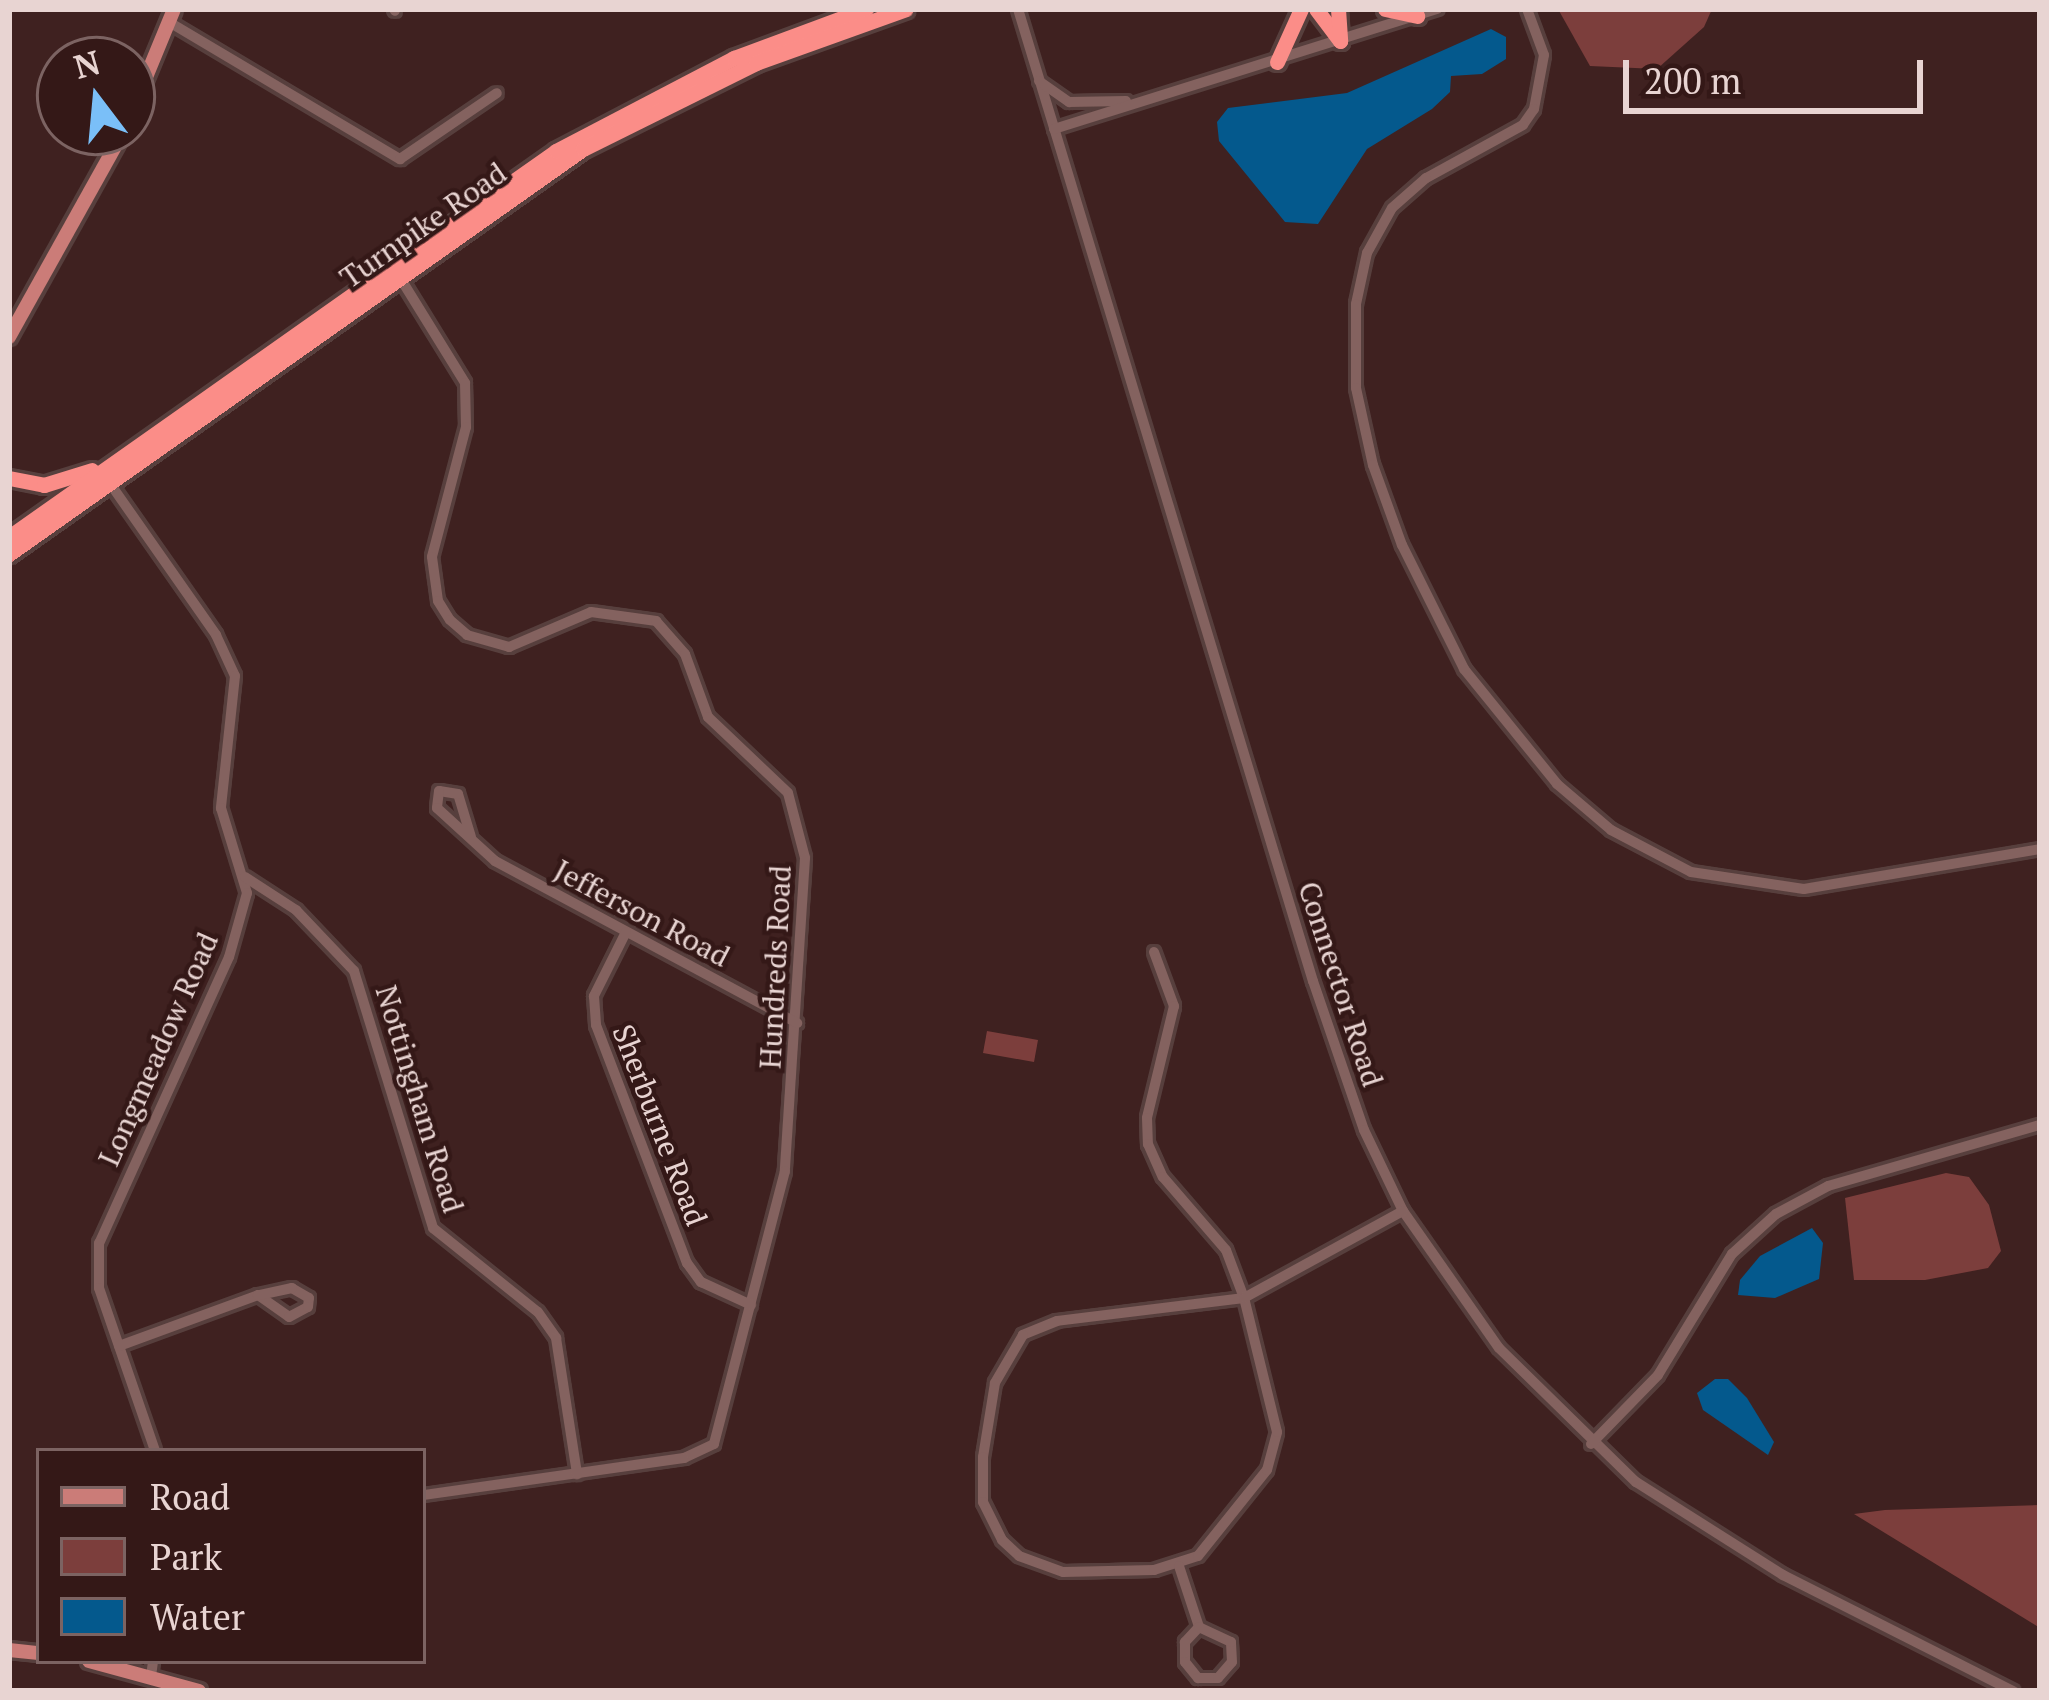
<!DOCTYPE html>
<style>
body{margin:0}
#map{position:relative;width:2049px;height:1700px;overflow:hidden;background:#3f2120;font-family:"PT Serif",serif}
div>[style]{position:absolute}
.green>*{inset:0;background:#7c3e3c}
.water>*{inset:0;background:#04598d}
.roads{filter:drop-shadow(3px 0 #573f3d) drop-shadow(-3px 0 #573f3d) drop-shadow(0 3px #573f3d) drop-shadow(0 -3px #573f3d)}
.minor>*{height:10px;margin:-5px;padding:0 5px;transform-origin:5px;border-radius:5px;background:#84625f}
.major>*{height:14px;margin:-7px;padding:0 7px;transform-origin:7px;border-radius:7px;background:#cb7c78}
.highway>*{height:15px;margin:-7.5px;padding:0 7.5px;transform-origin:7.5px;border-radius:7.5px;background:#fb8d88}
span{translate:-50% -50%;white-space:nowrap;text-align:center;line-height:1.15;-webkit-text-stroke:9px #341817;paint-order:stroke}
.street-label{font-size:30px;color:#e8d4d2}
.frame{position:absolute;inset:0;border:12px solid #e8d4d2;pointer-events:none}
.legend{position:absolute;left:36px;top:1448px;width:390px;height:216px;box-sizing:border-box;background:#341817;border:3px solid #7c6362;margin:0;padding:15px 21px;list-style:none;font-size:36px;color:#e8d4d2}
.legend li{display:flex;align-items:center;gap:24px;height:60px}
.legend b{width:60px;border:3px solid #7c6362}
.north{position:absolute;left:36px;top:36px;width:120px;height:120px;box-sizing:border-box;background:#341817;border:3px solid #7c6362;border-radius:50%;rotate:344deg;font-size:33px;font-weight:700;line-height:48px;text-align:center;color:#e8d4d2}
.north::after{content:'';display:block;margin:auto;width:42px;height:54px;background:#7abff8;clip-path:polygon(50% 0,100% 100%,50% 72%,0 100%)}
.scale{position:absolute;left:1623px;top:60px;width:300px;height:54px;box-sizing:border-box;border:6px solid #e8d4d2;border-top:0;padding-left:15px;font-size:36px;line-height:42px;white-space:nowrap;color:#e8d4d2;-webkit-text-stroke:9px #341817;paint-order:stroke}
</style>
<div id="map">
<div class="green">
<div style="clip-path:polygon(1558px 9px,1712px 9px,1704px 27px,1657px 69px,1590px 66px)"></div>
<div style="clip-path:polygon(987px 1031px,1038px 1040px,1034px 1062px,983px 1053px)"></div>
<div style="clip-path:polygon(1946px 1173px,1969px 1177px,1989px 1205px,2001px 1251px,1988px 1268px,1925px 1280px,1854px 1280px,1845px 1198px)"></div>
<div style="clip-path:polygon(2040px 1505px,2040px 1628px,1854px 1514px,1885px 1510px)"></div>
</div>
<div class="water">
<div style="clip-path:polygon(1491px 29px,1506px 37px,1506px 59px,1482px 74px,1451px 76px,1450px 92px,1432px 109px,1367px 149px,1318px 224px,1285px 222px,1219px 141px,1217px 122px,1228px 108px,1347px 93px)"></div>
<div style="clip-path:polygon(1812px 1228px,1823px 1243px,1819px 1279px,1775px 1298px,1738px 1295px,1740px 1280px,1760px 1256px)"></div>
<div style="clip-path:polygon(1715px 1379px,1728px 1379px,1747px 1398px,1774px 1442px,1768px 1455px,1703px 1410px,1697px 1393px)"></div>
</div>
<div class="roads">
<div class="minor">
<div style="left:394px;top:9px;width:2px;rotate:63deg"></div>
<div style="left:1018px;top:9px;width:1016px;rotate:73.12deg"></div>
<div style="left:1313px;top:981px;width:157px;rotate:71.1deg"></div>
<div style="left:1364px;top:1130px;width:90px;rotate:64.3deg"></div>
<div style="left:1403px;top:1211px;width:167px;rotate:55deg"></div>
<div style="left:1499px;top:1348px;width:192px;rotate:44.4deg"></div>
<div style="left:1636px;top:1482px;width:174px;rotate:32.3deg"></div>
<div style="left:1783px;top:1575px;width:258px;rotate:26.8deg"></div>
<div style="left:1527px;top:9px;width:49px;rotate:69.7deg"></div>
<div style="left:1544px;top:55px;width:55px;rotate:100.5deg"></div>
<div style="left:1534px;top:109px;width:19px;rotate:125deg"></div>
<div style="left:1523px;top:125px;width:111px;rotate:151.3deg"></div>
<div style="left:1426px;top:178px;width:45px;rotate:138.6deg"></div>
<div style="left:1392px;top:208px;width:51px;rotate:119.1deg"></div>
<div style="left:1367px;top:253px;width:52px;rotate:102.2deg"></div>
<div style="left:1356px;top:304px;width:84px;rotate:90deg"></div>
<div style="left:1356px;top:388px;width:79px;rotate:77.6deg"></div>
<div style="left:1373px;top:465px;width:85px;rotate:70.1deg"></div>
<div style="left:1402px;top:545px;width:139px;rotate:63.4deg"></div>
<div style="left:1464px;top:669px;width:148px;rotate:51deg"></div>
<div style="left:1557px;top:784px;width:71px;rotate:40.4deg"></div>
<div style="left:1611px;top:830px;width:90px;rotate:27.7deg"></div>
<div style="left:1691px;top:872px;width:114px;rotate:8.6deg"></div>
<div style="left:1804px;top:889px;width:239px;rotate:-9.6deg"></div>
<div style="left:169px;top:22px;width:269px;rotate:30.7deg"></div>
<div style="left:400px;top:159px;width:117px;rotate:-34.2deg"></div>
<div style="left:1039px;top:81px;width:37px;rotate:35deg"></div>
<div style="left:1069px;top:102px;width:57px;rotate:-1deg"></div>
<div style="left:1054px;top:129px;width:402px;rotate:-17.4deg"></div>
<div style="left:399px;top:276px;width:126px;rotate:58.3deg"></div>
<div style="left:465px;top:383px;width:44px;rotate:88.7deg"></div>
<div style="left:466px;top:427px;width:134px;rotate:104.7deg"></div>
<div style="left:432px;top:557px;width:44px;rotate:82.2deg"></div>
<div style="left:438px;top:601px;width:22px;rotate:58deg"></div>
<div style="left:450px;top:620px;width:23px;rotate:41deg"></div>
<div style="left:467px;top:635px;width:44px;rotate:15.9deg"></div>
<div style="left:509px;top:647px;width:89px;rotate:-23.1deg"></div>
<div style="left:591px;top:612px;width:66px;rotate:7.9deg"></div>
<div style="left:656px;top:621px;width:44px;rotate:48.7deg"></div>
<div style="left:685px;top:654px;width:67px;rotate:69.9deg"></div>
<div style="left:708px;top:717px;width:110px;rotate:43.5deg"></div>
<div style="left:788px;top:793px;width:67px;rotate:75.3deg"></div>
<div style="left:805px;top:858px;width:314px;rotate:93.7deg"></div>
<div style="left:785px;top:1171px;width:282px;rotate:104.6deg"></div>
<div style="left:714px;top:1444px;width:33px;rotate:155deg"></div>
<div style="left:684px;top:1458px;width:264px;rotate:171.9deg"></div>
<div style="left:109px;top:482px;width:187px;rotate:55deg"></div>
<div style="left:216px;top:635px;width:45px;rotate:65.1deg"></div>
<div style="left:235px;top:676px;width:133px;rotate:96.1deg"></div>
<div style="left:221px;top:808px;width:89px;rotate:73deg"></div>
<div style="left:247px;top:893px;width:66px;rotate:105.7deg"></div>
<div style="left:229px;top:957px;width:314px;rotate:114.4deg"></div>
<div style="left:99px;top:1243px;width:45px;rotate:90deg"></div>
<div style="left:99px;top:1288px;width:172px;rotate:71deg"></div>
<div style="left:471px;top:837px;width:45px;rotate:-106.8deg"></div>
<div style="left:458px;top:794px;width:19px;rotate:-171deg"></div>
<div style="left:439px;top:791px;width:17px;rotate:97deg"></div>
<div style="left:437px;top:808px;width:79px;rotate:42.4deg"></div>
<div style="left:495px;top:861px;width:343px;rotate:28.2deg"></div>
<div style="left:245px;top:877px;width:61px;rotate:32.9deg"></div>
<div style="left:296px;top:910px;width:84px;rotate:46.4deg"></div>
<div style="left:354px;top:971px;width:269px;rotate:72.9deg"></div>
<div style="left:433px;top:1228px;width:134px;rotate:38.7deg"></div>
<div style="left:538px;top:1312px;width:32px;rotate:55deg"></div>
<div style="left:556px;top:1338px;width:138px;rotate:81.2deg"></div>
<div style="left:626px;top:932px;width:72px;rotate:116.6deg"></div>
<div style="left:594px;top:996px;width:29px;rotate:86deg"></div>
<div style="left:596px;top:1025px;width:255px;rotate:69.1deg"></div>
<div style="left:687px;top:1263px;width:24px;rotate:54deg"></div>
<div style="left:701px;top:1282px;width:55px;rotate:24.7deg"></div>
<div style="left:1154px;top:952px;width:58px;rotate:69.7deg"></div>
<div style="left:1174px;top:1006px;width:115px;rotate:103.6deg"></div>
<div style="left:1147px;top:1118px;width:26px;rotate:88deg"></div>
<div style="left:1148px;top:1144px;width:36px;rotate:66deg"></div>
<div style="left:1163px;top:1177px;width:96px;rotate:49.2deg"></div>
<div style="left:1226px;top:1250px;width:51px;rotate:69.4deg"></div>
<div style="left:1244px;top:1298px;width:188px;rotate:173deg"></div>
<div style="left:1057px;top:1321px;width:37px;rotate:158deg"></div>
<div style="left:1023px;top:1335px;width:56px;rotate:120.3deg"></div>
<div style="left:995px;top:1383px;width:75px;rotate:99.2deg"></div>
<div style="left:983px;top:1457px;width:45px;rotate:90deg"></div>
<div style="left:983px;top:1502px;width:42px;rotate:63.4deg"></div>
<div style="left:1002px;top:1540px;width:23px;rotate:43deg"></div>
<div style="left:1019px;top:1556px;width:47px;rotate:20deg"></div>
<div style="left:1063px;top:1572px;width:91px;rotate:-1.3deg"></div>
<div style="left:1154px;top:1570px;width:46px;rotate:-17.7deg"></div>
<div style="left:1198px;top:1556px;width:110px;rotate:-51.3deg"></div>
<div style="left:1267px;top:1470px;width:39px;rotate:-75deg"></div>
<div style="left:1277px;top:1432px;width:138px;rotate:-103.8deg"></div>
<div style="left:1244px;top:1298px;width:181px;rotate:-28.7deg"></div>
<div style="left:119px;top:1346px;width:148px;rotate:-20.1deg"></div>
<div style="left:258px;top:1295px;width:38px;rotate:35deg"></div>
<div style="left:289px;top:1317px;width:21px;rotate:-28deg"></div>
<div style="left:308px;top:1307px;width:9px;rotate:-84deg"></div>
<div style="left:309px;top:1298px;width:20px;rotate:-150deg"></div>
<div style="left:292px;top:1288px;width:35px;rotate:168deg"></div>
<div style="left:1591px;top:1444px;width:96px;rotate:-45.8deg"></div>
<div style="left:1658px;top:1375px;width:142px;rotate:-58.6deg"></div>
<div style="left:1732px;top:1254px;width:59px;rotate:-42.3deg"></div>
<div style="left:1776px;top:1214px;width:59px;rotate:-28.3deg"></div>
<div style="left:1828px;top:1186px;width:221px;rotate:-16.1deg"></div>
<div style="left:1179px;top:1566px;width:64px;rotate:71.8deg"></div>
<div style="left:1199px;top:1627px;width:21px;rotate:133deg"></div>
<div style="left:1185px;top:1642px;width:20px;rotate:90deg"></div>
<div style="left:1185px;top:1662px;width:21px;rotate:51deg"></div>
<div style="left:1198px;top:1678px;width:20px"></div>
<div style="left:1218px;top:1678px;width:21px;rotate:-49deg"></div>
<div style="left:1232px;top:1662px;width:20px;rotate:-93deg"></div>
<div style="left:1231px;top:1642px;width:35px;rotate:-155deg"></div>
<div style="left:151px;top:1676px;width:15px;rotate:-82deg"></div>
</div>
<div class="major">
<div style="left:132px;top:111px;width:110px;rotate:-67.6deg"></div>
<div style="left:9px;top:337px;width:235px;rotate:-60.9deg"></div>
<div style="left:9px;top:1650px;width:30px;rotate:6deg"></div>
<div style="left:89px;top:1661px;width:114px;rotate:15.3deg"></div>
</div>
<div class="highway">
<div style="left:1316px;top:9px;width:40px;rotate:53deg"></div>
<div style="left:1338px;top:9px;width:32px;rotate:86deg"></div>
<div style="left:1385px;top:9px;width:33px;rotate:12deg"></div>
<div style="left:1277px;top:62px;width:58px;rotate:-65.6deg"></div>
<div style="left:9px;top:478px;width:36px;rotate:11deg"></div>
<div style="left:44px;top:485px;width:50px;rotate:-17.4deg"></div>
<div style="left:9px;top:537px;width:669px;rotate:-35.21deg"></div>
<div style="left:556px;top:151px;width:201px;rotate:-27.6deg"></div>
<div style="left:734px;top:58px;width:141px;rotate:-20.4deg"></div>
<div style="left:9px;top:554px;width:702px;rotate:-35.21deg"></div>
<div style="left:583px;top:149px;width:193px;rotate:-26.4deg"></div>
<div style="left:756px;top:63px;width:159px;rotate:-19.8deg"></div>
</div>
</div>
<div class="street-label">
<span style="left:423px;top:225px;rotate:-35deg">Turnpike Road</span>
<span style="left:642px;top:913px;rotate:28deg">Jefferson Road</span>
<span style="left:775px;top:967px;rotate:-87deg">Hundreds Road</span>
<span style="left:1341px;top:984px;rotate:72deg">Connector Road</span>
<span style="left:158px;top:1049px;rotate:-66deg">Longmeadow Road</span>
<span style="left:420px;top:1099px;rotate:73deg">Nottingham Road</span>
<span style="left:660px;top:1125px;rotate:69deg">Sherburne Road</span>
</div>
<div class="frame"></div>
<ul class="legend">
<li><b style="height:15px;background:#cb7c78"></b>Road</li>
<li><b style="height:33px;background:#7c3e3c"></b>Park</li>
<li><b style="height:33px;background:#04598d"></b>Water</li>
</ul>
<div class="north">N</div>
<div class="scale">200 m</div>
</div>
